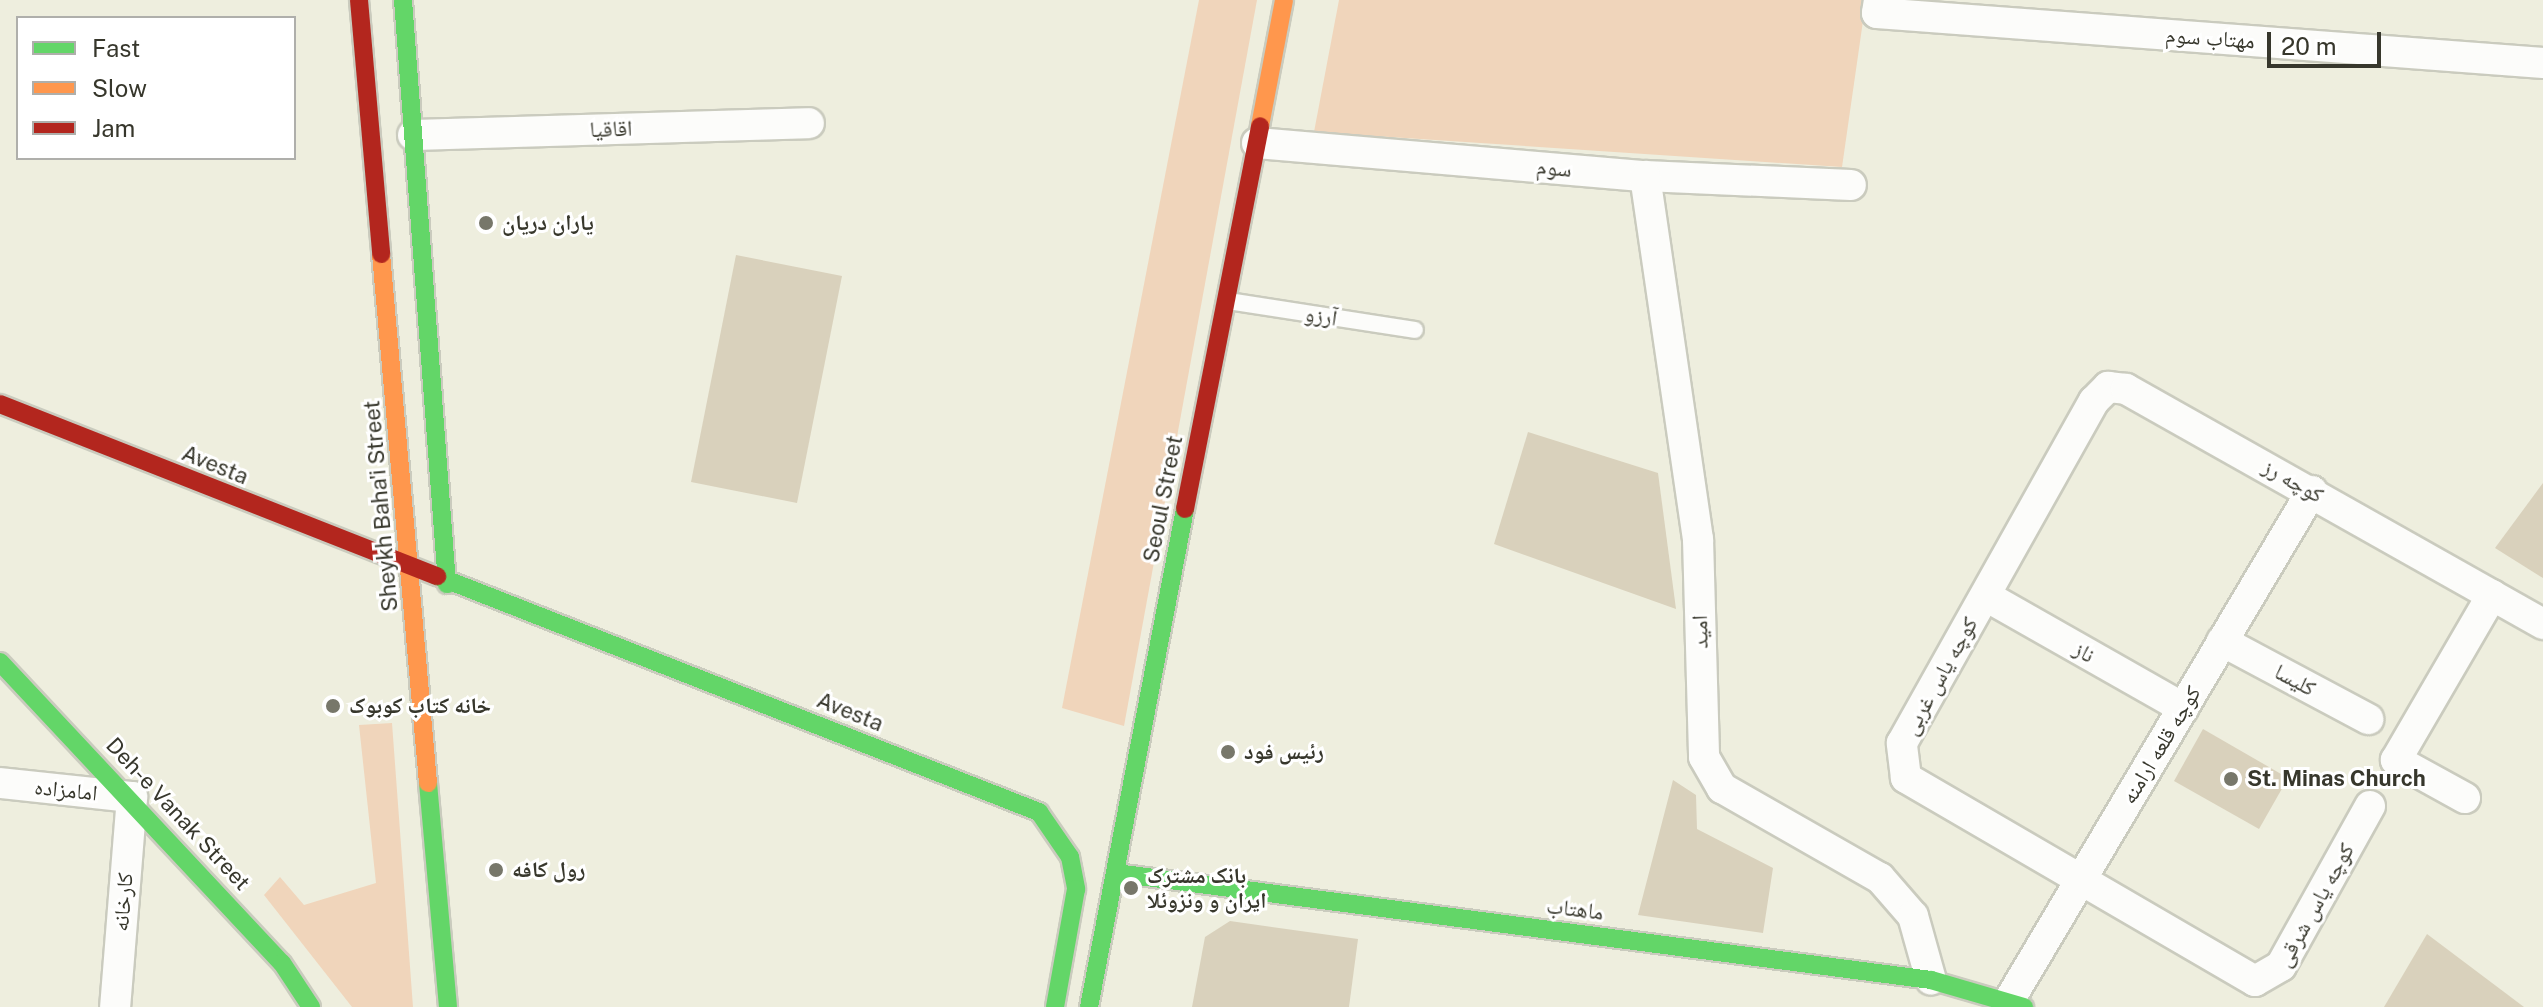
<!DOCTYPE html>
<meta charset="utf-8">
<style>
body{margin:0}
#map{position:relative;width:2543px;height:1007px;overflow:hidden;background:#eeeede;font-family:"Public Sans","Noto Naskh Arabic",sans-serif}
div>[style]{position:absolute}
.green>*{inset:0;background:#f0d5bb}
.building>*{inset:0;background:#d9d1bc}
.roads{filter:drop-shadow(2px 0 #cacbbe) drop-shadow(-2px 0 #cacbbe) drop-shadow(0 2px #cacbbe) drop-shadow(0 -2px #cacbbe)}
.lane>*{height:16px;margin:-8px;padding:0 8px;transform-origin:8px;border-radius:8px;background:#fcfcfa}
.street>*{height:30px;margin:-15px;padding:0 15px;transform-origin:15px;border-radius:15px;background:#fcfcfa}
.fast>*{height:18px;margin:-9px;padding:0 9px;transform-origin:9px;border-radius:9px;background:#63d668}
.slow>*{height:18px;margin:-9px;padding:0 9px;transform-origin:9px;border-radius:9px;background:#ff974d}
.jam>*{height:18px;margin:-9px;padding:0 9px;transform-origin:9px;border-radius:9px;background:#b3261e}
.dots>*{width:22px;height:22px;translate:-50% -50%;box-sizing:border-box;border:4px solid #fff;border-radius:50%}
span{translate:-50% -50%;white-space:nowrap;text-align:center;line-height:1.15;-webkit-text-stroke:6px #fff;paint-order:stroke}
.street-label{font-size:22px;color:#37372c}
.poi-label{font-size:22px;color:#37372c;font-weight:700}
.left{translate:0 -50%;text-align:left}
.legend{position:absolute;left:16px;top:16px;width:280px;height:144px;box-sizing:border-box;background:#fff;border:2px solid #afafab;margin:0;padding:10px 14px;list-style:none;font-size:24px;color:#37372c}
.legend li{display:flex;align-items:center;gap:16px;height:40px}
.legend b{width:40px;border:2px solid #afafab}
.scale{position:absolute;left:2267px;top:32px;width:114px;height:36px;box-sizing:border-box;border:4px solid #37372c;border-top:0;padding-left:10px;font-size:24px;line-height:28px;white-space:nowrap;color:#37372c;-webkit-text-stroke:6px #fff;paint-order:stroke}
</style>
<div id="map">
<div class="green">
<div style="clip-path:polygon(1199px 0,1257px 0,1124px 726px,1062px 708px)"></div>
<div style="clip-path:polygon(1339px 0,1866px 0,1842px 167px,1314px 132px)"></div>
<div style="clip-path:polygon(392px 723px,413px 1007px,352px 1007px,264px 895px,280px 877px,304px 905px,376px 883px,359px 725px)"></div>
</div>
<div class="building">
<div style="clip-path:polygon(736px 255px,842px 276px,797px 503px,691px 482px)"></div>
<div style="clip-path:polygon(1528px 432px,1658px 473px,1676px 609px,1494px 544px)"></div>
<div style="clip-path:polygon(2543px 483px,2543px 578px,2495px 548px)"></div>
<div style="clip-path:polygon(2203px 729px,2288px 778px,2259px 829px,2174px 781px)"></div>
<div style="clip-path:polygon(1673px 780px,1696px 795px,1697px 829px,1773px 868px,1763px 933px,1638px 915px)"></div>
<div style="clip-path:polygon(1230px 921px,1358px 939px,1349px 1007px,1192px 1007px,1205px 937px)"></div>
<div style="clip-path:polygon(2427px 934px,2524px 1007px,2384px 1007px)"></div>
</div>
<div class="roads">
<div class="lane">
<div style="left:1228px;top:301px;width:189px;rotate:8.8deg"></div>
</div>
<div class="street">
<div style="left:1879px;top:0;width:13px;rotate:99deg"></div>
<div style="left:1877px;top:13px;width:668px;rotate:4.29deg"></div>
<div style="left:413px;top:135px;width:396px;rotate:-1.7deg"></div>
<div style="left:1257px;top:143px;width:389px;rotate:4.9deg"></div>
<div style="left:1645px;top:176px;width:206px;rotate:2.5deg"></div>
<div style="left:1645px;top:176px;width:367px;rotate:81.7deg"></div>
<div style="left:1698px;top:539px;width:218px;rotate:88.4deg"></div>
<div style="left:1704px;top:757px;width:36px;rotate:60deg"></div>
<div style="left:1722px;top:788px;width:182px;rotate:29.7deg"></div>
<div style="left:1880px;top:878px;width:50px;rotate:49deg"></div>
<div style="left:1913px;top:916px;width:66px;rotate:74.3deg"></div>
<div style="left:1986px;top:596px;width:227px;rotate:29.6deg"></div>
<div style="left:2222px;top:641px;width:166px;rotate:28.1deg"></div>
<div style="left:0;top:783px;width:133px;rotate:6.1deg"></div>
<div style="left:132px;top:797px;width:211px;rotate:94.6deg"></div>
<div style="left:2465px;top:798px;width:79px;rotate:-151.2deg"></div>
<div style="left:2396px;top:760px;width:191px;rotate:-59.8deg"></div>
<div style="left:2370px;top:806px;width:183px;rotate:119.1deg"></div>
<div style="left:2281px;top:966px;width:30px;rotate:150deg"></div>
<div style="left:2255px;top:981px;width:404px;rotate:-149.8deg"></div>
<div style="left:1906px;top:778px;width:35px;rotate:-97deg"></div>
<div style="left:1902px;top:743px;width:392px;rotate:-60.7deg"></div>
<div style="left:2094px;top:401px;width:20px;rotate:-45deg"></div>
<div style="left:2108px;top:387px;width:18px;rotate:6deg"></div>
<div style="left:2126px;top:389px;width:479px;rotate:29.4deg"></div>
<div style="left:2010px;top:999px;width:591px;rotate:-59.27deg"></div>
</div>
<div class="fast">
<div style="left:403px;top:0;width:586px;rotate:85.69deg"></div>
<div style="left:437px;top:576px;width:647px;rotate:21.41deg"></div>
<div style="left:1039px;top:812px;width:55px;rotate:55.4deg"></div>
<div style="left:1070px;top:857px;width:33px;rotate:79deg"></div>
<div style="left:1076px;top:889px;width:120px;rotate:100.1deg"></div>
<div style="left:0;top:662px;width:412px;rotate:46.9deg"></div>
<div style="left:282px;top:963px;width:53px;rotate:56.6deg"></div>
<div style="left:428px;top:783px;width:225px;rotate:84.9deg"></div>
<div style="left:1116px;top:873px;width:822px;rotate:7.48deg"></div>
<div style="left:1931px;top:980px;width:97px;rotate:16.2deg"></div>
<div style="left:1089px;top:1007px;width:507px;rotate:-79.09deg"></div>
</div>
<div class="slow">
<div style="left:1260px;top:126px;width:128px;rotate:-79.2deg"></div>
<div style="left:381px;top:254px;width:531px;rotate:84.92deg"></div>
</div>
<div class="jam">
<div style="left:359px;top:0;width:255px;rotate:85deg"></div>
<div style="left:0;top:404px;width:470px;rotate:21.5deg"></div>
<div style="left:1185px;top:509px;width:390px;rotate:-78.9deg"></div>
</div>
</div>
<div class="dots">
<div style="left:486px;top:223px;background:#77776a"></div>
<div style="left:333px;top:706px;background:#77776a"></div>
<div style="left:1228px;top:752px;background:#77776a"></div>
<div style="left:2231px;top:779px;background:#77776a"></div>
<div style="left:496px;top:870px;background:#77776a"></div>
<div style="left:1131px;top:888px;background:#77776a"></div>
</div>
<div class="street-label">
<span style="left:2210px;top:38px;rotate:4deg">مهتاب سوم</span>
<span style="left:611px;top:129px;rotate:-2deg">اقاقیا</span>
<span style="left:1554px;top:168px;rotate:5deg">سوم</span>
<span style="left:1321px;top:316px;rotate:9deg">آرزو</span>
<span style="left:215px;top:465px;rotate:22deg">Avesta</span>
<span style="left:2293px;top:481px;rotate:29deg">کوچه رز</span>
<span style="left:1163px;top:499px;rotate:-79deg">Seoul Street</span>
<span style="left:381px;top:506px;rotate:-95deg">Sheykh Baha'i Street</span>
<span style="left:1700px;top:632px;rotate:-91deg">امید</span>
<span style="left:2084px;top:652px;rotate:30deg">ناز</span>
<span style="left:1940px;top:676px;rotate:-61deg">کوچه یاس غربی</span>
<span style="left:2295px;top:680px;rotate:28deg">کلیسا</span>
<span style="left:850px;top:712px;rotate:22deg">Avesta</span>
<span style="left:2161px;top:745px;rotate:-59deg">کوچه قلعه ارامنه</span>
<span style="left:66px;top:790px;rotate:6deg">امامزاده</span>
<span style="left:178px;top:814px;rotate:47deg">Deh-e Vanak Street</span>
<span style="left:123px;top:902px;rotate:-85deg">کارخانه</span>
<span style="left:2315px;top:905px;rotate:-61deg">کوچه یاس شرقی</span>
<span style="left:1575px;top:909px;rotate:7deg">ماهتاب</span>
</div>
<div class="poi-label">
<span class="left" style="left:502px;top:223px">یاران دریان</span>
<span class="left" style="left:349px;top:706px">خانه کتاب کوبوک</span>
<span class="left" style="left:1244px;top:752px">رئیس فود</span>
<span class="left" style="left:2247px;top:779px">St. Minas Church</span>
<span class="left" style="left:512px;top:870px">رول کافه</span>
<span class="left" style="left:1147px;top:888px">بانک مشترک<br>ایران و ونزوئلا</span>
</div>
<ul class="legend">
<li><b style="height:10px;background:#63d668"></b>Fast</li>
<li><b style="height:10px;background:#ff974d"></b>Slow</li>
<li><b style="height:10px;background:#b3261e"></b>Jam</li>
</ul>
<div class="scale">20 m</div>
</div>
